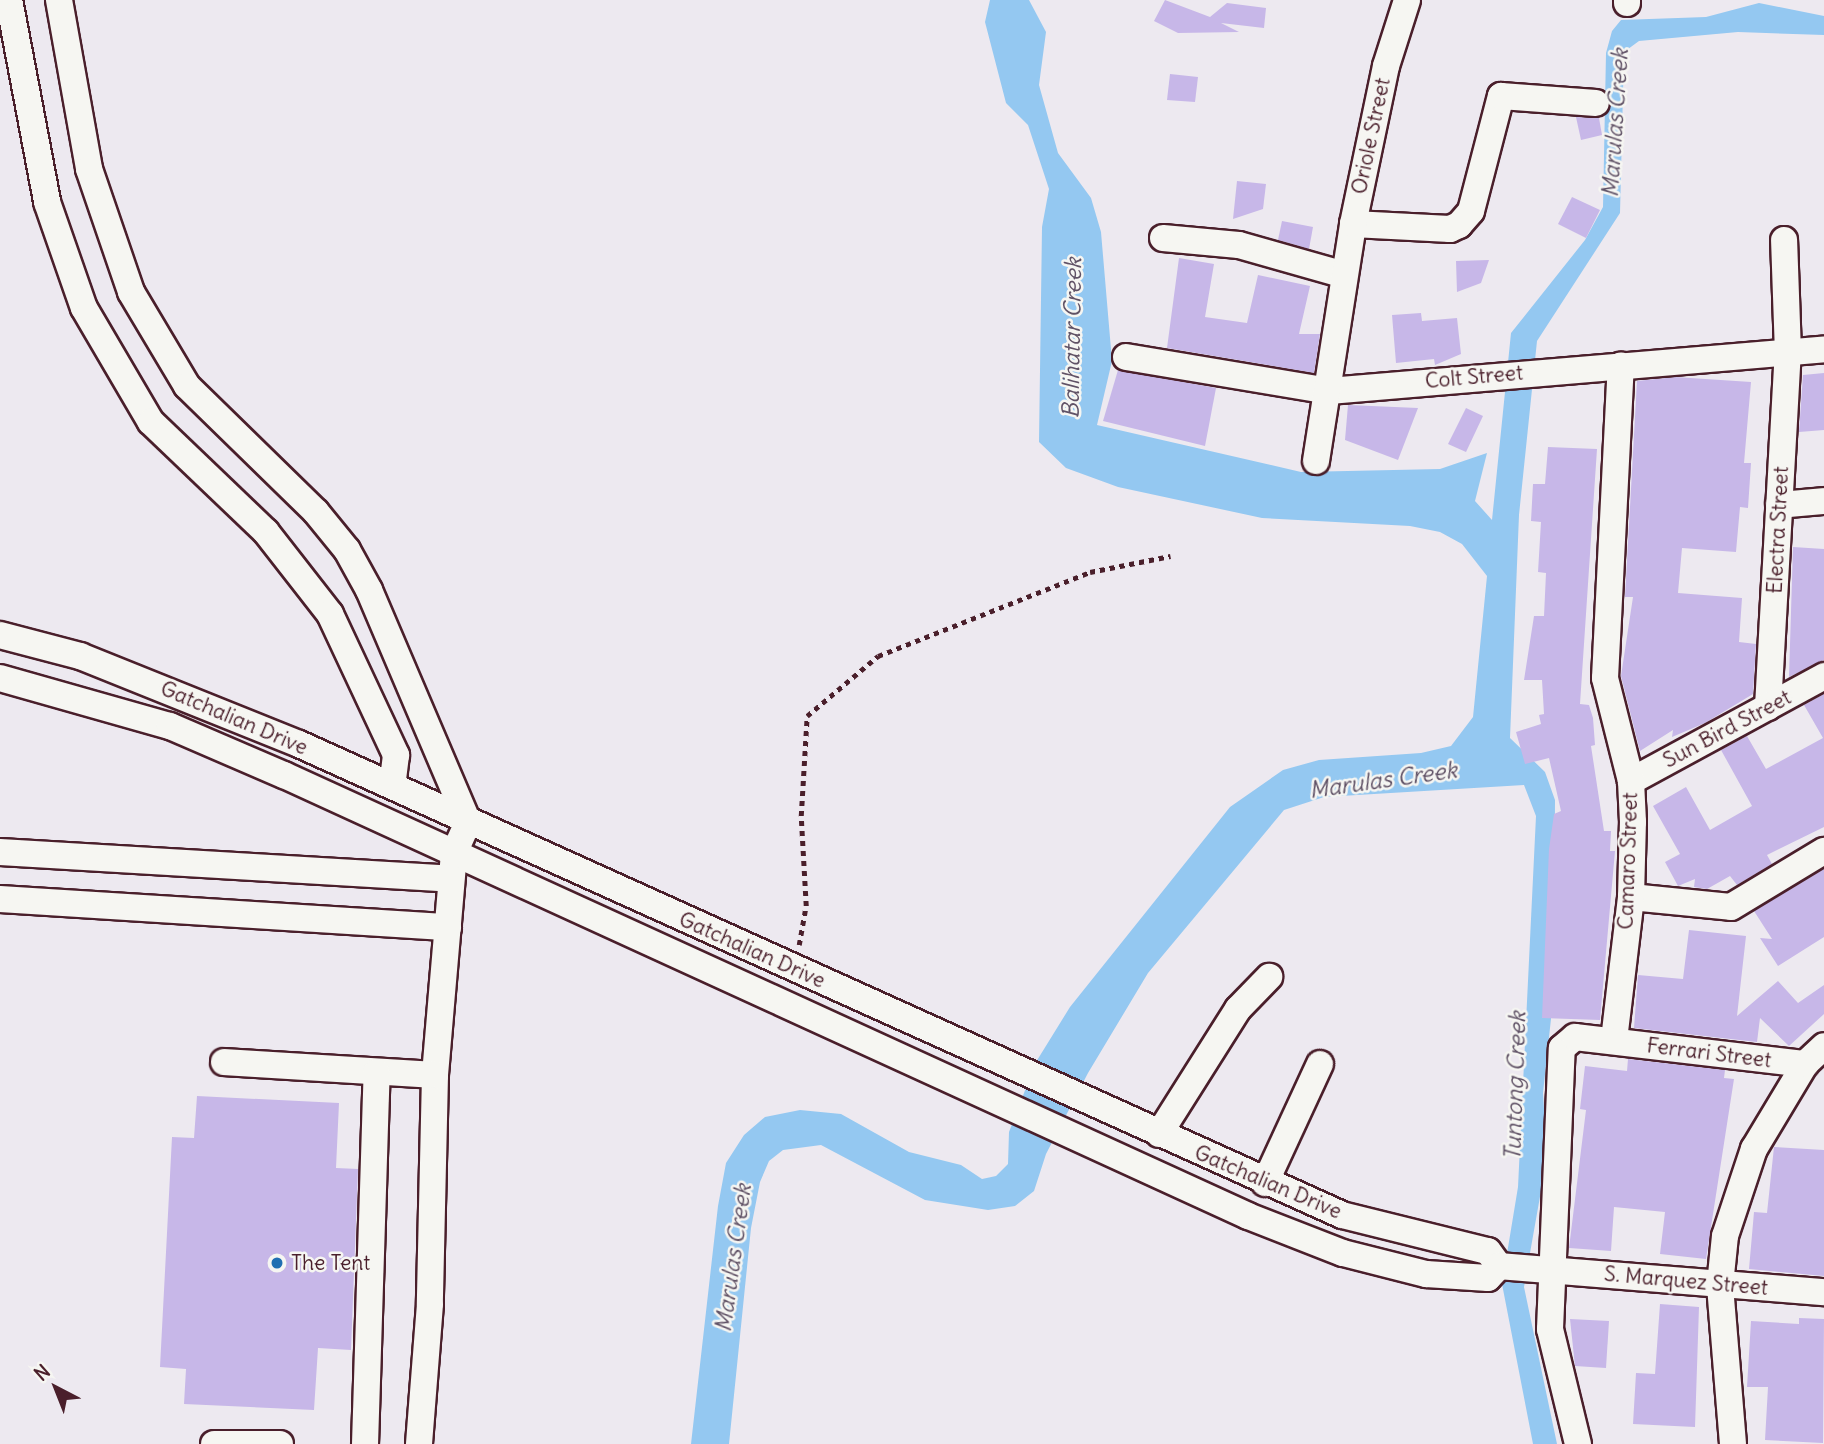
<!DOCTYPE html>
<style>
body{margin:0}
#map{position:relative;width:1824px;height:1444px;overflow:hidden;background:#ede9f0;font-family:Delius,sans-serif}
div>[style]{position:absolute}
.water>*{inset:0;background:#94c8f1}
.building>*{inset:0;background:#c7b7e8}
.path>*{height:4.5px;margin-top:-2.25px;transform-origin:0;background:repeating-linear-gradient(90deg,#4a1f2b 0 5px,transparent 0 10px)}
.roads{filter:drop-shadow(2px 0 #4a1f2b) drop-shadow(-2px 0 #4a1f2b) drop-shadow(0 2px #4a1f2b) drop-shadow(0 -2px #4a1f2b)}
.minor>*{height:26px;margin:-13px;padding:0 13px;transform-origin:13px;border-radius:13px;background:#f6f6f2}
.dots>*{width:19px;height:19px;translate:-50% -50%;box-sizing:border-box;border:4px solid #f6f6f2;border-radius:50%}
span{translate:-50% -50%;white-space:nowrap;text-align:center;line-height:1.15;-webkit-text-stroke:5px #f6f6f2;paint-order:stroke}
.street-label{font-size:21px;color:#4a1f2b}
.poi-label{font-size:21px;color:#4a1f2b}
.left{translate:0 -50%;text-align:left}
.water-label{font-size:23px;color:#605266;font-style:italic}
.north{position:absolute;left:21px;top:1353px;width:70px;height:70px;-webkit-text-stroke:5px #f6f6f2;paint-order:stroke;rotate:318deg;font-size:19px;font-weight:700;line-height:28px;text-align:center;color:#4a1f2b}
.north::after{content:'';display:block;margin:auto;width:24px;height:32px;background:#4a1f2b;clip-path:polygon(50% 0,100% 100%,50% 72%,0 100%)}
</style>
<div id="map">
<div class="water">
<div style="clip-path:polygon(990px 0,1029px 0,1046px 32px,1039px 85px,1058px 153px,1091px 198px,1101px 232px,1112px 361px,1097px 425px,1301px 472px,1440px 469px,1487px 453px,1475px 501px,1492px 520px,1511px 333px,1585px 240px,1603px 207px,1606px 53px,1612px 31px,1621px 20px,1706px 17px,1759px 3px,1824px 16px,1824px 35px,1738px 32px,1639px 41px,1624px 52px,1620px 213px,1537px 341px,1519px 515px,1510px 738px,1545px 772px,1555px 800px,1554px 991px,1543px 1093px,1547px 1157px,1524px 1287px,1557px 1444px,1533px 1444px,1502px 1284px,1518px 1187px,1536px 816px,1524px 785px,1324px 797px,1284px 810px,1148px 973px,1088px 1073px,1046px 1154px,1034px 1191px,1015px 1206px,988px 1210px,925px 1200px,821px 1145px,783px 1150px,769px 1161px,760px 1182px,751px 1228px,729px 1444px,691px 1444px,718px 1206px,726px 1163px,744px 1135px,765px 1117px,800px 1110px,841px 1114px,909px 1152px,961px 1165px,982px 1179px,996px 1176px,1008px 1164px,1009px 1132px,1036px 1062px,1070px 1007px,1230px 807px,1283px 770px,1319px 760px,1421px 753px,1451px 746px,1473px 717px,1487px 576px,1462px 544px,1440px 532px,1410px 526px,1262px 518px,1118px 487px,1066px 468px,1039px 442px,1042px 227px,1049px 189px,1028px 125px,1006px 103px,985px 22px)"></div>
</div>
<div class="building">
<div style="clip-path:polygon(1165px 0,1210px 17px,1227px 3px,1266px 8px,1264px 28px,1221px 23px,1239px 32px,1178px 33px,1154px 21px)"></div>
<div style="clip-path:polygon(1170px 74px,1198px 77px,1195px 102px,1167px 100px)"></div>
<div style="clip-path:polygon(1576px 117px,1599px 118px,1602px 135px,1581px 140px)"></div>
<div style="clip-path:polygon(1237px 181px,1266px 184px,1263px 209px,1233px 219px)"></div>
<div style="clip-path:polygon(1572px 197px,1600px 210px,1586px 238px,1558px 224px)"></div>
<div style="clip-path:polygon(1282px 221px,1313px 227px,1309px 249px,1278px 240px)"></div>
<div style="clip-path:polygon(1179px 258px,1214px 264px,1205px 317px,1247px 323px,1258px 275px,1310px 286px,1299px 334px,1320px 334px,1314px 373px,1167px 348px)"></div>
<div style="clip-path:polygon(1489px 260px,1481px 283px,1457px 292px,1456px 261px)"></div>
<div style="clip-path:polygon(1421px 313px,1422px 321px,1457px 318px,1461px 354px,1435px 365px,1434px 359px,1396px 363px,1392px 315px)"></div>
<div style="clip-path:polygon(1118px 370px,1216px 388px,1205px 446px,1103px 421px)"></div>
<div style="clip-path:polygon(1824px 373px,1824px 430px,1799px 432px,1803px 375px)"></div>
<div style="clip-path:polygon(1675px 377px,1751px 382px,1744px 463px,1751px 463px,1748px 508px,1740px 507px,1736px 552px,1682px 548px,1678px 593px,1742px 598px,1739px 642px,1756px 644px,1753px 694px,1705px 723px,1672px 737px,1673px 730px,1640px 751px,1621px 676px,1633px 597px,1625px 597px,1637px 381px)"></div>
<div style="clip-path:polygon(1348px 405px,1418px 408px,1398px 460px,1345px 440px)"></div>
<div style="clip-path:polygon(1466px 408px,1483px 416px,1466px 452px,1448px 444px)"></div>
<div style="clip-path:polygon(1548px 447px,1597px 449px,1580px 704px,1589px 705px,1593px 718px,1595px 745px,1591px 746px,1604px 831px,1611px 831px,1610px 851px,1615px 851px,1600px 1020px,1542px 1018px,1549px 849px,1554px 814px,1561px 811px,1549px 758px,1525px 764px,1516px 732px,1541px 724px,1539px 715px,1544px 714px,1542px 680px,1524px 680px,1534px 616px,1544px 616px,1546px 573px,1538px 572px,1541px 522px,1531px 521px,1533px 484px,1545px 484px)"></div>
<div style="clip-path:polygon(1793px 547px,1824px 549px,1824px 660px,1789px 677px)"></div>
<div style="clip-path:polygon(1824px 694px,1824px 827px,1767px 855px,1772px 864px,1737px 885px,1730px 876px,1707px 889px,1694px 887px,1695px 879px,1678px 886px,1665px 862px,1680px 854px,1653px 806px,1686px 787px,1710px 830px,1752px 806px,1721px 750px,1747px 736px,1766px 769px,1823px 738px,1804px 705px)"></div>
<div style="clip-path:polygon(1824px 869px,1824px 937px,1778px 966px,1760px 938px,1772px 939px,1754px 911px)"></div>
<div style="clip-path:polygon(1689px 930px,1746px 936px,1737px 1016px,1778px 981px,1798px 1003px,1824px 985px,1824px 1014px,1789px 1046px,1760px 1018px,1757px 1042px,1634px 1028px,1638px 975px,1683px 979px)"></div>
<div style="clip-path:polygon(1628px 1059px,1725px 1070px,1724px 1078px,1734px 1079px,1706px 1259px,1660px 1254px,1665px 1212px,1614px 1207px,1611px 1251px,1569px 1248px,1586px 1110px,1580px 1109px,1585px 1066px,1627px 1071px)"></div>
<div style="clip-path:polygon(197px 1096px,339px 1103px,336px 1168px,358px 1169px,351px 1350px,318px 1348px,314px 1410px,184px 1404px,186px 1369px,160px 1367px,172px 1137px,194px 1138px)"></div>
<div style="clip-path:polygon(1774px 1147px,1824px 1150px,1824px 1276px,1749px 1269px,1754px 1212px,1767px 1213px)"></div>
<div style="clip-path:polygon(1660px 1304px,1699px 1307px,1695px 1427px,1633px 1424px,1636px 1373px,1655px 1374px)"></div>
<div style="clip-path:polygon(1799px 1318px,1824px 1319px,1823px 1443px,1765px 1440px,1768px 1387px,1747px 1387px,1751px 1321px,1799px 1324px)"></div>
<div style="clip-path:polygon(1570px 1319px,1609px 1321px,1606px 1368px,1575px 1366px)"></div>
</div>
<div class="path">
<div style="left:799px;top:945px;width:40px;rotate:-80deg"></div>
<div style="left:806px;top:906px;width:90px;rotate:-93.2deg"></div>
<div style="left:801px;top:816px;width:100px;rotate:-86.6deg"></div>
<div style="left:807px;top:716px;width:93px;rotate:-40.2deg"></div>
<div style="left:878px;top:656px;width:228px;rotate:-21.6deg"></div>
<div style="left:1090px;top:572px;width:82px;rotate:-11.3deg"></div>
</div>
<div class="roads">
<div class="minor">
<div style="left:9px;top:0;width:206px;rotate:79.3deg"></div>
<div style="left:47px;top:202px;width:112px;rotate:70.8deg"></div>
<div style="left:84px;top:308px;width:132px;rotate:59.6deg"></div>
<div style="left:151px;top:422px;width:159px;rotate:43.7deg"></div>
<div style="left:266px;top:532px;width:104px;rotate:52deg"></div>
<div style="left:330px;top:614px;width:156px;rotate:64.9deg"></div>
<div style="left:396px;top:755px;width:31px;rotate:97deg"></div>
<div style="left:59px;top:0;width:172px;rotate:79.9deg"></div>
<div style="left:89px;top:169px;width:130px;rotate:71.1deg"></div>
<div style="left:131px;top:292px;width:109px;rotate:59.2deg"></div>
<div style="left:187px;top:386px;width:180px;rotate:44.3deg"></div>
<div style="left:316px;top:512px;width:49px;rotate:50.8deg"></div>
<div style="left:347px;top:550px;width:46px;rotate:61.2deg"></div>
<div style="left:369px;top:590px;width:252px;rotate:66.9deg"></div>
<div style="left:468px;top:822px;width:34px;rotate:114deg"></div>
<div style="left:454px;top:853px;width:223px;rotate:94.9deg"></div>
<div style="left:435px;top:1075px;width:229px;rotate:91.3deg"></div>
<div style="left:430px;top:1304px;width:140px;rotate:94.5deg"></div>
<div style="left:1627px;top:3px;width:3px;rotate:-90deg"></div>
<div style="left:1353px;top:224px;width:97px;rotate:3deg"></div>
<div style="left:1450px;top:229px;width:10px;rotate:-24deg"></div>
<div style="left:1459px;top:225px;width:18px;rotate:-49deg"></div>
<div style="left:1471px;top:211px;width:119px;rotate:-75.4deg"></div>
<div style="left:1501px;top:96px;width:95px;rotate:4.2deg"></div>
<div style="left:1163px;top:238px;width:76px;rotate:5.3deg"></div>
<div style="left:1239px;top:245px;width:109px;rotate:15.9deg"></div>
<div style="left:1126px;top:357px;width:206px;rotate:9.5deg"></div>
<div style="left:1329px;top:391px;width:497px;rotate:-4.8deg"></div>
<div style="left:1316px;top:461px;width:240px;rotate:-81.1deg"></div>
<div style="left:1353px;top:224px;width:161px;rotate:-78.2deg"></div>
<div style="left:1386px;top:66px;width:69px;rotate:-72.3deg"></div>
<div style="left:1779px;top:505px;width:45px;rotate:-5.1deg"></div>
<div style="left:0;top:635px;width:83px;rotate:14.7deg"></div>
<div style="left:80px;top:656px;width:236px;rotate:21.9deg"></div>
<div style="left:299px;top:744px;width:1144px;rotate:24.3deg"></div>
<div style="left:1342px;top:1215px;width:150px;rotate:13.9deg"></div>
<div style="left:1488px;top:1251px;width:19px;rotate:54deg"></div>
<div style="left:1499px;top:1266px;width:326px;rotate:4.6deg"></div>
<div style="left:0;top:678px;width:177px;rotate:15.8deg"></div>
<div style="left:170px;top:726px;width:124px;rotate:23.3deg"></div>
<div style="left:284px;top:775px;width:1060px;rotate:24.58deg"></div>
<div style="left:1248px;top:1216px;width:102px;rotate:21.3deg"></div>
<div style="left:1343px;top:1253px;width:86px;rotate:14.2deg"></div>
<div style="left:1426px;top:1274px;width:62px;rotate:3.7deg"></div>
<div style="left:1488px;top:1278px;width:16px;rotate:-47deg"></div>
<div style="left:1768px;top:707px;width:355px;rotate:-86.8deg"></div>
<div style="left:1788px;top:353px;width:113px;rotate:-92deg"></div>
<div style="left:1631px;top:781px;width:220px;rotate:-28.5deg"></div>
<div style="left:0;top:852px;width:452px;rotate:3.4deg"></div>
<div style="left:1631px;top:897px;width:100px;rotate:5.7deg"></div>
<div style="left:1731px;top:907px;width:109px;rotate:-31.1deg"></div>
<div style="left:0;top:899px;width:449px;rotate:3.6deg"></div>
<div style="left:1614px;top:1040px;width:144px;rotate:-83.2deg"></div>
<div style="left:1631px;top:897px;width:75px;rotate:-88.5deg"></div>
<div style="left:1633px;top:822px;width:41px;rotate:-92.8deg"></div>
<div style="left:1631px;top:781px;width:106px;rotate:-104.2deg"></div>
<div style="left:1605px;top:678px;width:313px;rotate:-87.1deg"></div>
<div style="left:224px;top:1062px;width:211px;rotate:3.5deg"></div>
<div style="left:1159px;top:1134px;width:148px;rotate:-57.7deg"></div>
<div style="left:1238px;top:1009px;width:45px;rotate:-45.9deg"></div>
<div style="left:1265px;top:1183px;width:131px;rotate:-65.2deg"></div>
<div style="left:214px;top:1444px;width:66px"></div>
<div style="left:365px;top:1444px;width:372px;rotate:-88.2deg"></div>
<div style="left:1578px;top:1444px;width:118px;rotate:-103.7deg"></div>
<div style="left:1550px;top:1329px;width:281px;rotate:-87.6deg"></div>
<div style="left:1562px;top:1048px;width:17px;rotate:-40deg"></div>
<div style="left:1575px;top:1037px;width:232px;rotate:6.7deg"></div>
<div style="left:1733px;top:1444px;width:160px;rotate:-94.7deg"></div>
<div style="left:1720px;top:1285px;width:49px;rotate:-84.2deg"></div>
<div style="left:1725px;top:1236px;width:92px;rotate:-71.6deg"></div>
<div style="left:1754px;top:1149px;width:99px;rotate:-59deg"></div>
<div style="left:1805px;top:1064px;width:26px;rotate:-43deg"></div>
</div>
</div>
<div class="dots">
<div style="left:277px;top:1263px;background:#1f6fb2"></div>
</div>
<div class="street-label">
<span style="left:1371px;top:136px;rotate:-78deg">Oriole Street</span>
<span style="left:1474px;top:377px;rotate:-5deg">Colt Street</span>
<span style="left:1778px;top:530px;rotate:-87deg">Electra Street</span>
<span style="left:234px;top:718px;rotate:23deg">Gatchalian Drive</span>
<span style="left:1727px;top:729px;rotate:-28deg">Sun Bird Street</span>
<span style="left:1628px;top:861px;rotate:-88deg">Camaro Street</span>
<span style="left:752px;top:950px;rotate:24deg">Gatchalian Drive</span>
<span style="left:1709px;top:1053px;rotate:7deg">Ferrari Street</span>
<span style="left:1268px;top:1182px;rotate:23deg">Gatchalian Drive</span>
<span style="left:1686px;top:1281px;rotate:5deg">S. Marquez Street</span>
</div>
<div class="poi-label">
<span class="left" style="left:291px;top:1263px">The Tent</span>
</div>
<div class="water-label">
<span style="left:1615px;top:123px;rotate:-86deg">Marulas Creek</span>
<span style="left:1072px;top:338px;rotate:-89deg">Balihatar Creek</span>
<span style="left:1383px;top:780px;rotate:-8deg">Marulas Creek</span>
<span style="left:1515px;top:1086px;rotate:-88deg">Tuntong Creek</span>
<span style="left:733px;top:1258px;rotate:-82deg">Marulas Creek</span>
</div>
<div class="north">N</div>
</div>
